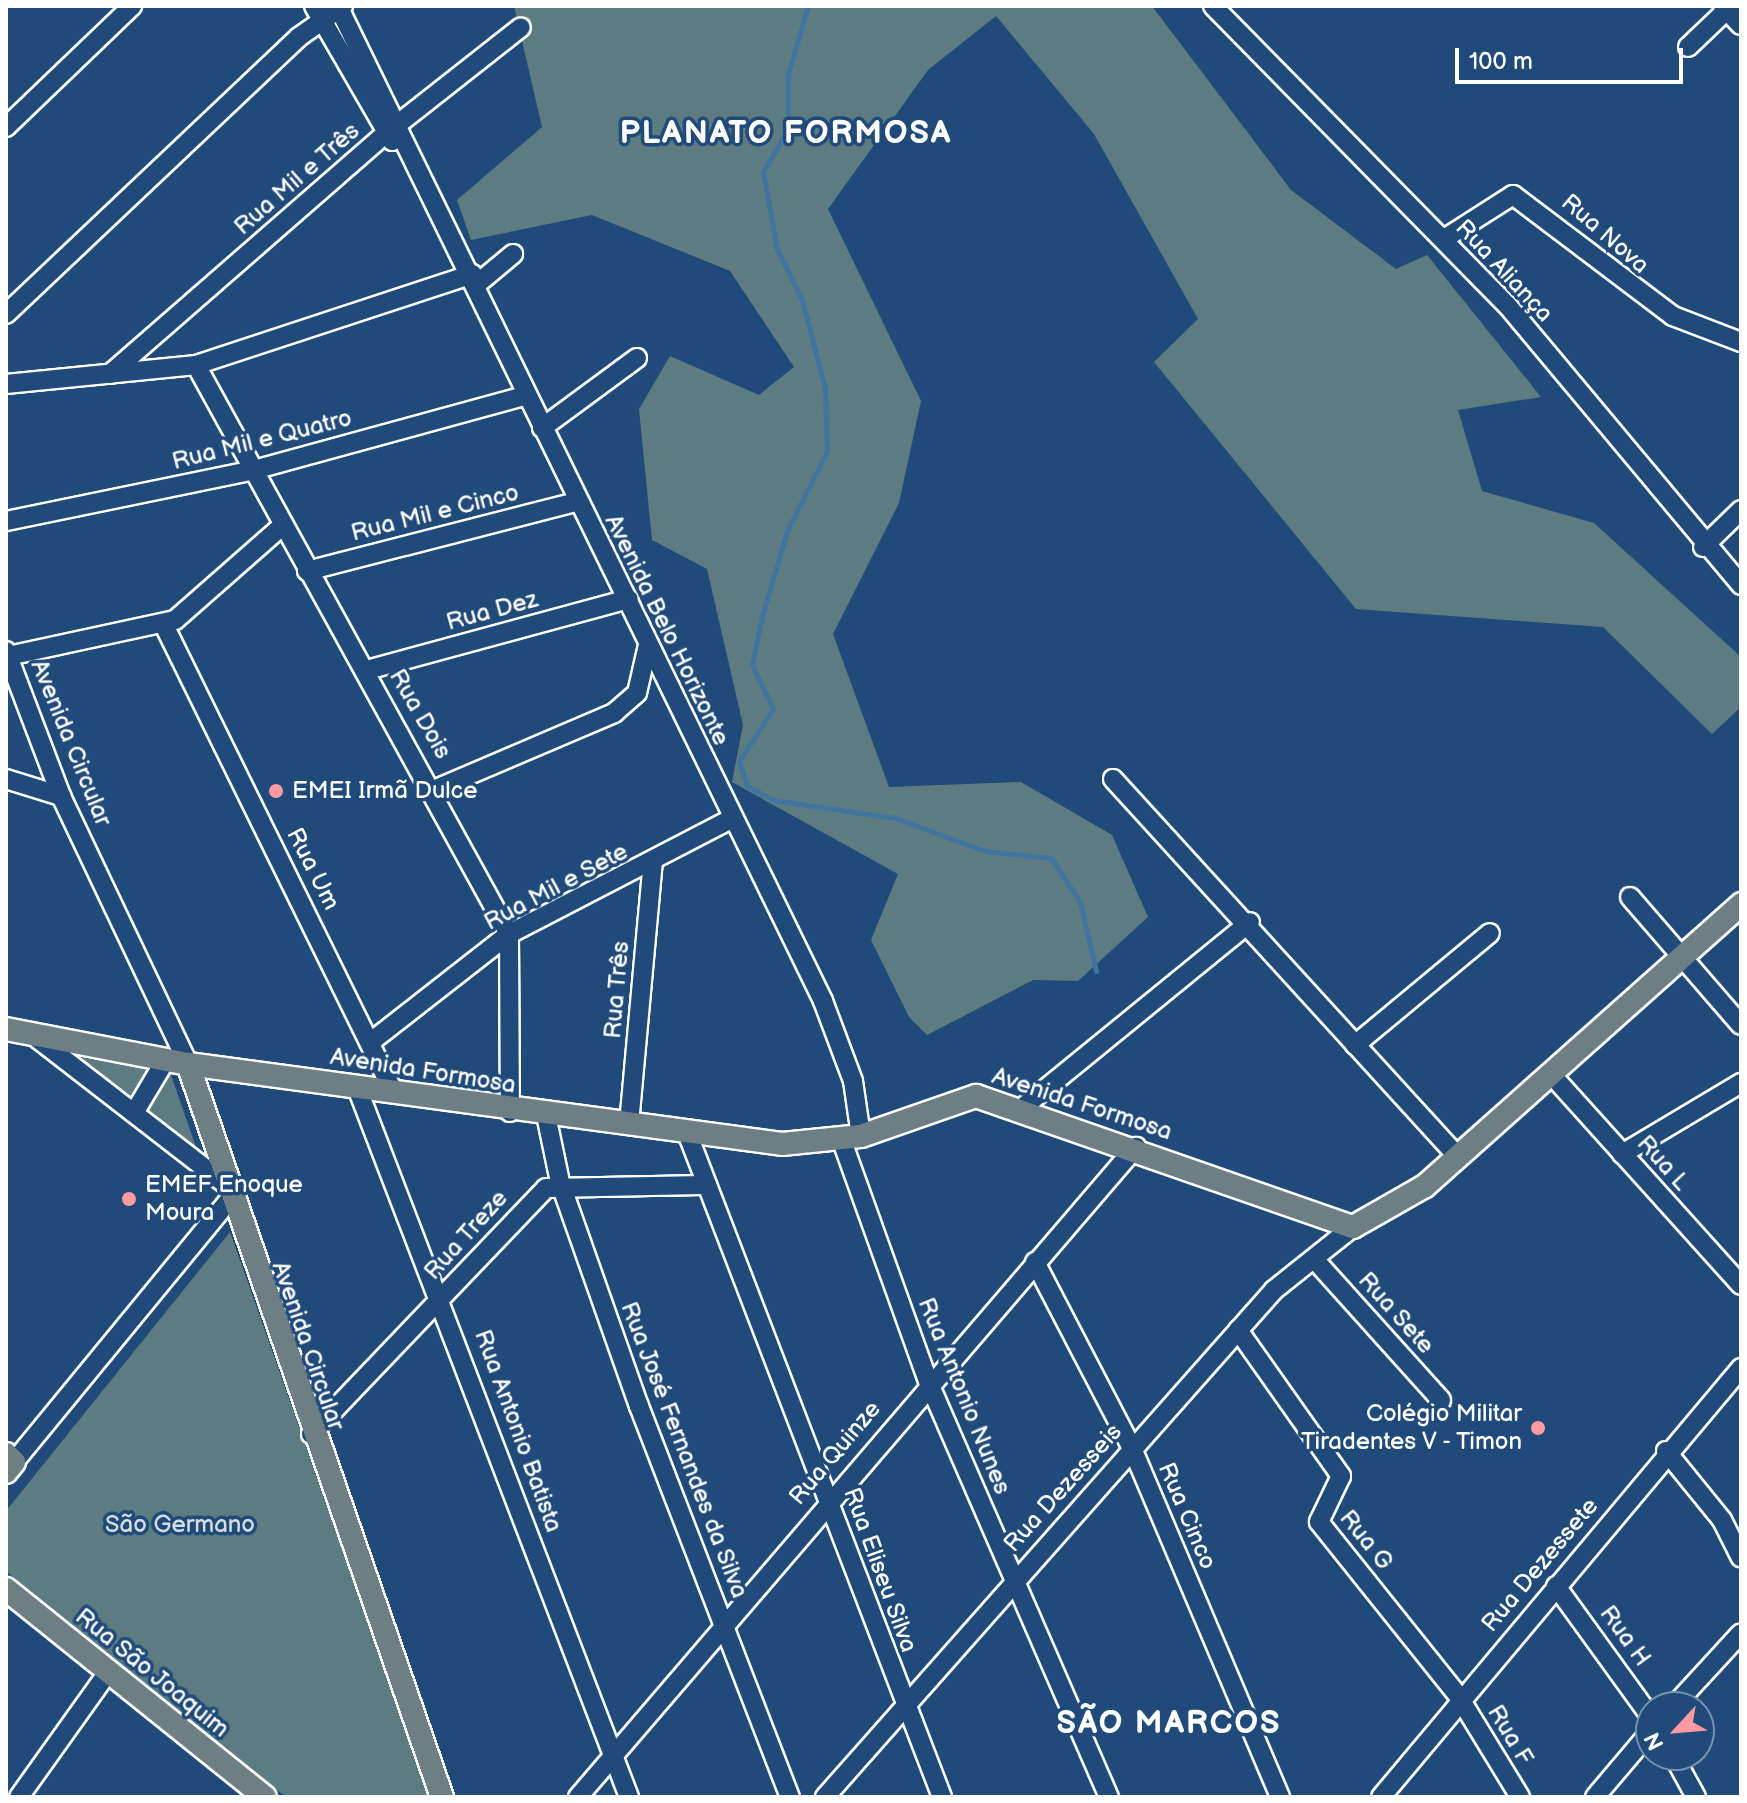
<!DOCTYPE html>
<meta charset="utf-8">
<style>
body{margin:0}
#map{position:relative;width:1747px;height:1803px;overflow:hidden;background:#1f4a7a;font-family:"Balsamiq Sans",sans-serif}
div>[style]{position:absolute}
.green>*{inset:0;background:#5d7c81}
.stream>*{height:5px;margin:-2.5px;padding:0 2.5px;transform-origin:2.5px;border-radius:2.5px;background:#41749e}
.roads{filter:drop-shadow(2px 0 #fff) drop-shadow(-2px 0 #fff) drop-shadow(0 2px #fff) drop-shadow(0 -2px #fff)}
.minor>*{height:18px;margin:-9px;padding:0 9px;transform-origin:9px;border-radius:9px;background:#1f4a7a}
.major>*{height:22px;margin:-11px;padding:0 11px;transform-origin:11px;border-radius:11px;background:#6d7e84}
.dots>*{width:22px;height:22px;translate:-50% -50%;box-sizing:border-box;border:4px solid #1f4a7a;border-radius:50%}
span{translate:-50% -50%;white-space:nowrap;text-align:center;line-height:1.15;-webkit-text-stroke:7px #1f4a7a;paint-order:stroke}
.street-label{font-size:24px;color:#fff}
.poi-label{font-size:24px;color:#fff}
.left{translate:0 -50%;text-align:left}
.right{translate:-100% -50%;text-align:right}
.park-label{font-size:24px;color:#d6dee0}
.district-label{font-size:32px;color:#fff;font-weight:700;letter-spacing:2px}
.frame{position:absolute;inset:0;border:8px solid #fff;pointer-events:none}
.north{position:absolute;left:1635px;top:1691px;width:80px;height:80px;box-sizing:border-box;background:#1f4a7a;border:2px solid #7992af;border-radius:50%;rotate:244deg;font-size:22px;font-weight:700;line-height:32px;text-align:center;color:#fff}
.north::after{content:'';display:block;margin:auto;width:28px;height:36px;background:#ff9aa2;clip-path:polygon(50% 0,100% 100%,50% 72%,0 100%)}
.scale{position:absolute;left:1455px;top:48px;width:228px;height:36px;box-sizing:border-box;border:4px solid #fff;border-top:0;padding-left:10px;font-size:24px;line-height:28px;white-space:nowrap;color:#fff;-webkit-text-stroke:6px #1f4a7a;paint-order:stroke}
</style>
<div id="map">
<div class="green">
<div style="clip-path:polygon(514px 6px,1152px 6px,1291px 190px,1396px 269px,1427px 255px,1541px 397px,1458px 410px,1482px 491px,1594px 523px,1741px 657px,1741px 707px,1712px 734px,1603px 627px,1356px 609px,1154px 362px,1198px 319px,1094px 134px,996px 16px,928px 70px,828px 209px,921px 401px,899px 503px,833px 634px,889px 787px,1021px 782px,1112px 835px,1148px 917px,1078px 981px,1033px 980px,927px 1035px,909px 1017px,871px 940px,898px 874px,732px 782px,743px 725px,707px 569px,652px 540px,639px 409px,670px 356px,759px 395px,794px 367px,730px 271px,592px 215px,471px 240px,457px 200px,542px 127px)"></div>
<div style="clip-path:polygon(78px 1057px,170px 1072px,198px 1153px)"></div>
<div style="clip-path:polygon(230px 1232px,430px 1797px,286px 1797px,6px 1571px,6px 1511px)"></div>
</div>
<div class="stream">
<div style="left:808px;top:6px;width:71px;rotate:106.4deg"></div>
<div style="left:788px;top:74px;width:55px;rotate:90deg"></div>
<div style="left:788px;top:129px;width:50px;rotate:120.2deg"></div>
<div style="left:763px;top:172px;width:78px;rotate:79.7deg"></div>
<div style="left:777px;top:249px;width:57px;rotate:63.9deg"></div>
<div style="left:802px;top:300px;width:92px;rotate:75.5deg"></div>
<div style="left:825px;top:389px;width:62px;rotate:88.2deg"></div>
<div style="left:827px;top:451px;width:89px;rotate:116.6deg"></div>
<div style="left:787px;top:531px;width:89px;rotate:106.4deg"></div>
<div style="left:762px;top:616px;width:50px;rotate:101.5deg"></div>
<div style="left:752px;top:665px;width:49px;rotate:64.5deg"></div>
<div style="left:773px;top:709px;width:62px;rotate:123.2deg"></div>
<div style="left:739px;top:761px;width:26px;rotate:72deg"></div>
<div style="left:747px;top:786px;width:30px;rotate:28deg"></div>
<div style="left:773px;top:800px;width:123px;rotate:8.4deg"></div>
<div style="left:895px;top:818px;width:96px;rotate:20.1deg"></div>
<div style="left:985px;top:851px;width:66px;rotate:6.1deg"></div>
<div style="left:1051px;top:858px;width:53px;rotate:56.6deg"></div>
<div style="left:1080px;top:902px;width:71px;rotate:76.9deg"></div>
</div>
<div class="roads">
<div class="minor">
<div style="left:314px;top:6px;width:156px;rotate:60deg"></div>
<div style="left:338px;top:6px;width:1107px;rotate:64.01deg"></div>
<div style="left:823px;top:1001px;width:85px;rotate:69.4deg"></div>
<div style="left:853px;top:1081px;width:56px;rotate:81.7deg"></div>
<div style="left:1213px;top:6px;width:419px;rotate:45.5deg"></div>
<div style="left:1507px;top:305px;width:365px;rotate:50.1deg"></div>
<div style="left:1723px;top:6px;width:26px;rotate:47deg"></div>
<div style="left:1688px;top:47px;width:59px;rotate:-43.6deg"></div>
<div style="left:6px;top:127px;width:175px;rotate:-43.8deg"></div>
<div style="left:1444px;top:239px;width:82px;rotate:-32.5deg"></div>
<div style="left:1513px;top:195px;width:201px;rotate:37.1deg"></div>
<div style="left:1673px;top:316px;width:73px;rotate:20.9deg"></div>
<div style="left:477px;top:284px;width:47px;rotate:-39.8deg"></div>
<div style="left:6px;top:314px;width:403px;rotate:-43.4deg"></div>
<div style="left:299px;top:37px;width:54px;rotate:-35.2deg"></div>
<div style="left:196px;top:365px;width:649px;rotate:61.19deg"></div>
<div style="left:509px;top:934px;width:178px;rotate:89.7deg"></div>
<div style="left:110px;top:374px;width:364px;rotate:-41.1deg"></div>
<div style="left:384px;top:135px;width:174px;rotate:-38.2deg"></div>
<div style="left:6px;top:384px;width:191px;rotate:-5.7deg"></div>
<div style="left:196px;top:365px;width:291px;rotate:-18.2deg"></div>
<div style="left:542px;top:428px;width:118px;rotate:-36.4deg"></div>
<div style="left:6px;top:521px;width:249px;rotate:-11.6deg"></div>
<div style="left:250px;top:471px;width:287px;rotate:-15.3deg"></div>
<div style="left:1703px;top:547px;width:53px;rotate:-44.2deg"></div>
<div style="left:307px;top:571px;width:278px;rotate:-14.4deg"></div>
<div style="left:164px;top:625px;width:521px;rotate:63.83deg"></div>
<div style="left:6px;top:651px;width:155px;rotate:69.2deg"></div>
<div style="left:61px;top:796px;width:297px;rotate:64.6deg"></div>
<div style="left:8px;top:656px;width:171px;rotate:-12.2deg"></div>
<div style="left:175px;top:620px;width:141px;rotate:-41.3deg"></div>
<div style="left:367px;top:670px;width:271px;rotate:-15.2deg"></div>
<div style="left:6px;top:779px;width:58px;rotate:17.2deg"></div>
<div style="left:1113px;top:779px;width:513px;rotate:47.61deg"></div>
<div style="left:436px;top:789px;width:194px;rotate:-23.1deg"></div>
<div style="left:614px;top:713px;width:30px;rotate:-41deg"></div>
<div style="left:637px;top:693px;width:49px;rotate:-77.1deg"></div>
<div style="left:1630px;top:897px;width:169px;rotate:49.1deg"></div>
<div style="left:34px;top:1036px;width:240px;rotate:37.7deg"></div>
<div style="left:372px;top:1041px;width:174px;rotate:-38deg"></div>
<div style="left:509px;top:934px;width:252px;rotate:-27.4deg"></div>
<div style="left:1355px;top:1045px;width:175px;rotate:-39.7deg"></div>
<div style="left:1550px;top:1073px;width:285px;rotate:48deg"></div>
<div style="left:356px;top:1085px;width:763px;rotate:69.02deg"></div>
<div style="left:1022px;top:1108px;width:294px;rotate:-39.2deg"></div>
<div style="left:134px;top:1113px;width:61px;rotate:-59.2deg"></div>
<div style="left:546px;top:1115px;width:68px;rotate:78.2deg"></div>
<div style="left:560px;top:1182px;width:238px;rotate:70.6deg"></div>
<div style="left:639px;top:1406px;width:419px;rotate:68.9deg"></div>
<div style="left:629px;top:1124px;width:264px;rotate:-84.8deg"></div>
<div style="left:688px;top:1135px;width:709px;rotate:69.01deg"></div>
<div style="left:842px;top:1141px;width:255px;rotate:70.3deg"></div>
<div style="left:928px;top:1381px;width:454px;rotate:66.5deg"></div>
<div style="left:1622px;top:1154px;width:139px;rotate:-30.8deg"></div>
<div style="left:1314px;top:1259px;width:190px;rotate:48deg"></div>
<div style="left:1035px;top:1262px;width:210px;rotate:62.5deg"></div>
<div style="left:1132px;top:1448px;width:379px;rotate:67deg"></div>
<div style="left:1238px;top:1330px;width:179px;rotate:54.8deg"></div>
<div style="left:1341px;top:1476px;width:51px;rotate:115.6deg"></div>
<div style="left:1319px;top:1522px;width:224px;rotate:51.3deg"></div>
<div style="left:1459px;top:1697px;width:117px;rotate:58.6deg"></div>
<div style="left:311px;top:1434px;width:340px;rotate:-46.3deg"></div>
<div style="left:546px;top:1188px;width:161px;rotate:-1.1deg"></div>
<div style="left:1666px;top:1451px;width:89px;rotate:50.9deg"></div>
<div style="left:1722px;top:1520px;width:42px;rotate:63.4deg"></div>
<div style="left:14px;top:1462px;width:340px;rotate:-50.6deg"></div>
<div style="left:1556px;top:1586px;width:162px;rotate:54.1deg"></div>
<div style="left:1673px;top:1707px;width:100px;rotate:-47.4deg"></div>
<div style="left:1673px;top:1755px;width:48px;rotate:61.3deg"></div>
<div style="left:19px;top:1797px;width:153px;rotate:-54.5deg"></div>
<div style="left:578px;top:1797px;width:857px;rotate:-49.36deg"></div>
<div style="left:825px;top:1797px;width:677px;rotate:-48.47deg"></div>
<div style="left:1274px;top:1290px;width:101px;rotate:-38.6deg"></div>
<div style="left:1381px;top:1797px;width:560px;rotate:-50deg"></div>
<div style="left:1595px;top:1797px;width:87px;rotate:-49.7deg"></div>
</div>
<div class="major">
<div style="left:6px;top:1029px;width:185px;rotate:10.9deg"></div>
<div style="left:188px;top:1064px;width:599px;rotate:7.67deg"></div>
<div style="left:782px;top:1144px;width:79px;rotate:-5.8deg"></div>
<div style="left:861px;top:1136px;width:122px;rotate:-19.2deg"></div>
<div style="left:976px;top:1096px;width:399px;rotate:19.2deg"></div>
<div style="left:1353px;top:1227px;width:83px;rotate:-29.7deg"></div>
<div style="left:1425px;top:1186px;width:424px;rotate:-41.7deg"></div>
<div style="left:188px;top:1064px;width:776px;rotate:70.89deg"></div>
<div style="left:6px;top:1454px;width:11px;rotate:45deg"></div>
<div style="left:14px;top:1462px;width:13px;rotate:129deg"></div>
<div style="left:6px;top:1589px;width:332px;rotate:38.8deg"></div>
</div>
</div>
<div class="dots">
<div style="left:276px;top:791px;background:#ff9aa2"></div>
<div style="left:129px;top:1199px;background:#ff9aa2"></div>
<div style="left:1538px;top:1428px;background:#ff9aa2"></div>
</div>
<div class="street-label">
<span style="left:297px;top:179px;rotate:-41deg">Rua Mil e Três</span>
<span style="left:1605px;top:234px;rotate:41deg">Rua Nova</span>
<span style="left:1504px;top:271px;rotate:47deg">Rua Aliança</span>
<span style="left:262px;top:440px;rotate:-14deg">Rua Mil e Quatro</span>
<span style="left:435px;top:513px;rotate:-14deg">Rua Mil e Cinco</span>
<span style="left:492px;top:611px;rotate:-15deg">Rua Dez</span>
<span style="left:667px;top:630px;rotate:64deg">Avenida Belo Horizonte</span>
<span style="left:420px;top:714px;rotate:60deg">Rua Dois</span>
<span style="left:71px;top:743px;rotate:68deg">Avenida Circular</span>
<span style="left:313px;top:869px;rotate:63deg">Rua Um</span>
<span style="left:556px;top:887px;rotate:-28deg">Rua Mil e Sete</span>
<span style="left:617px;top:990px;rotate:-85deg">Rua Três</span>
<span style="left:423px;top:1071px;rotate:9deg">Avenida Formosa</span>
<span style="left:1082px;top:1104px;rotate:18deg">Avenida Formosa</span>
<span style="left:1663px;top:1163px;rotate:48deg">Rua L</span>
<span style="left:466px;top:1235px;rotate:-48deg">Rua Treze</span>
<span style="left:1396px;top:1313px;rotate:48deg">Rua Sete</span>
<span style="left:308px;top:1346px;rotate:71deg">Avenida Circular</span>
<span style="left:964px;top:1396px;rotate:68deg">Rua Antonio Nunes</span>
<span style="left:518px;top:1431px;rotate:70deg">Rua Antonio Batista</span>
<span style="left:684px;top:1450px;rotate:69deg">Rua José Fernandes da Silva</span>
<span style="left:835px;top:1453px;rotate:-50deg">Rua Quinze</span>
<span style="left:1063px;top:1488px;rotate:-48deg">Rua Dezesseis</span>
<span style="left:1187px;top:1516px;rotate:67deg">Rua Cinco</span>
<span style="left:1366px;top:1540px;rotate:51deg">Rua G</span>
<span style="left:1540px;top:1565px;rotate:-50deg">Rua Dezessete</span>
<span style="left:880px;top:1570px;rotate:70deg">Rua Eliseu Silva</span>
<span style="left:1625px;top:1636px;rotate:54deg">Rua H</span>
<span style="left:152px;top:1673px;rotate:39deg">Rua São Joaquim</span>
<span style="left:1510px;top:1735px;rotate:59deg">Rua F</span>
</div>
<div class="poi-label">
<span class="left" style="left:292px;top:791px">EMEI Irmã Dulce</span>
<span class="left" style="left:145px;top:1199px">EMEF Enoque<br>Moura</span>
<span class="right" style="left:1522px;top:1428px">Colégio Militar<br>Tiradentes V - Timon</span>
</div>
<div class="park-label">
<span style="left:180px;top:1525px">São Germano</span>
</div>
<div class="district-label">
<span style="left:786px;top:134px">PLANATO FORMOSA</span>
<span style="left:1169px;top:1724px">SÃO MARCOS</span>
</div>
<div class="frame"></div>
<div class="north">N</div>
<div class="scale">100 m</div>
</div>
